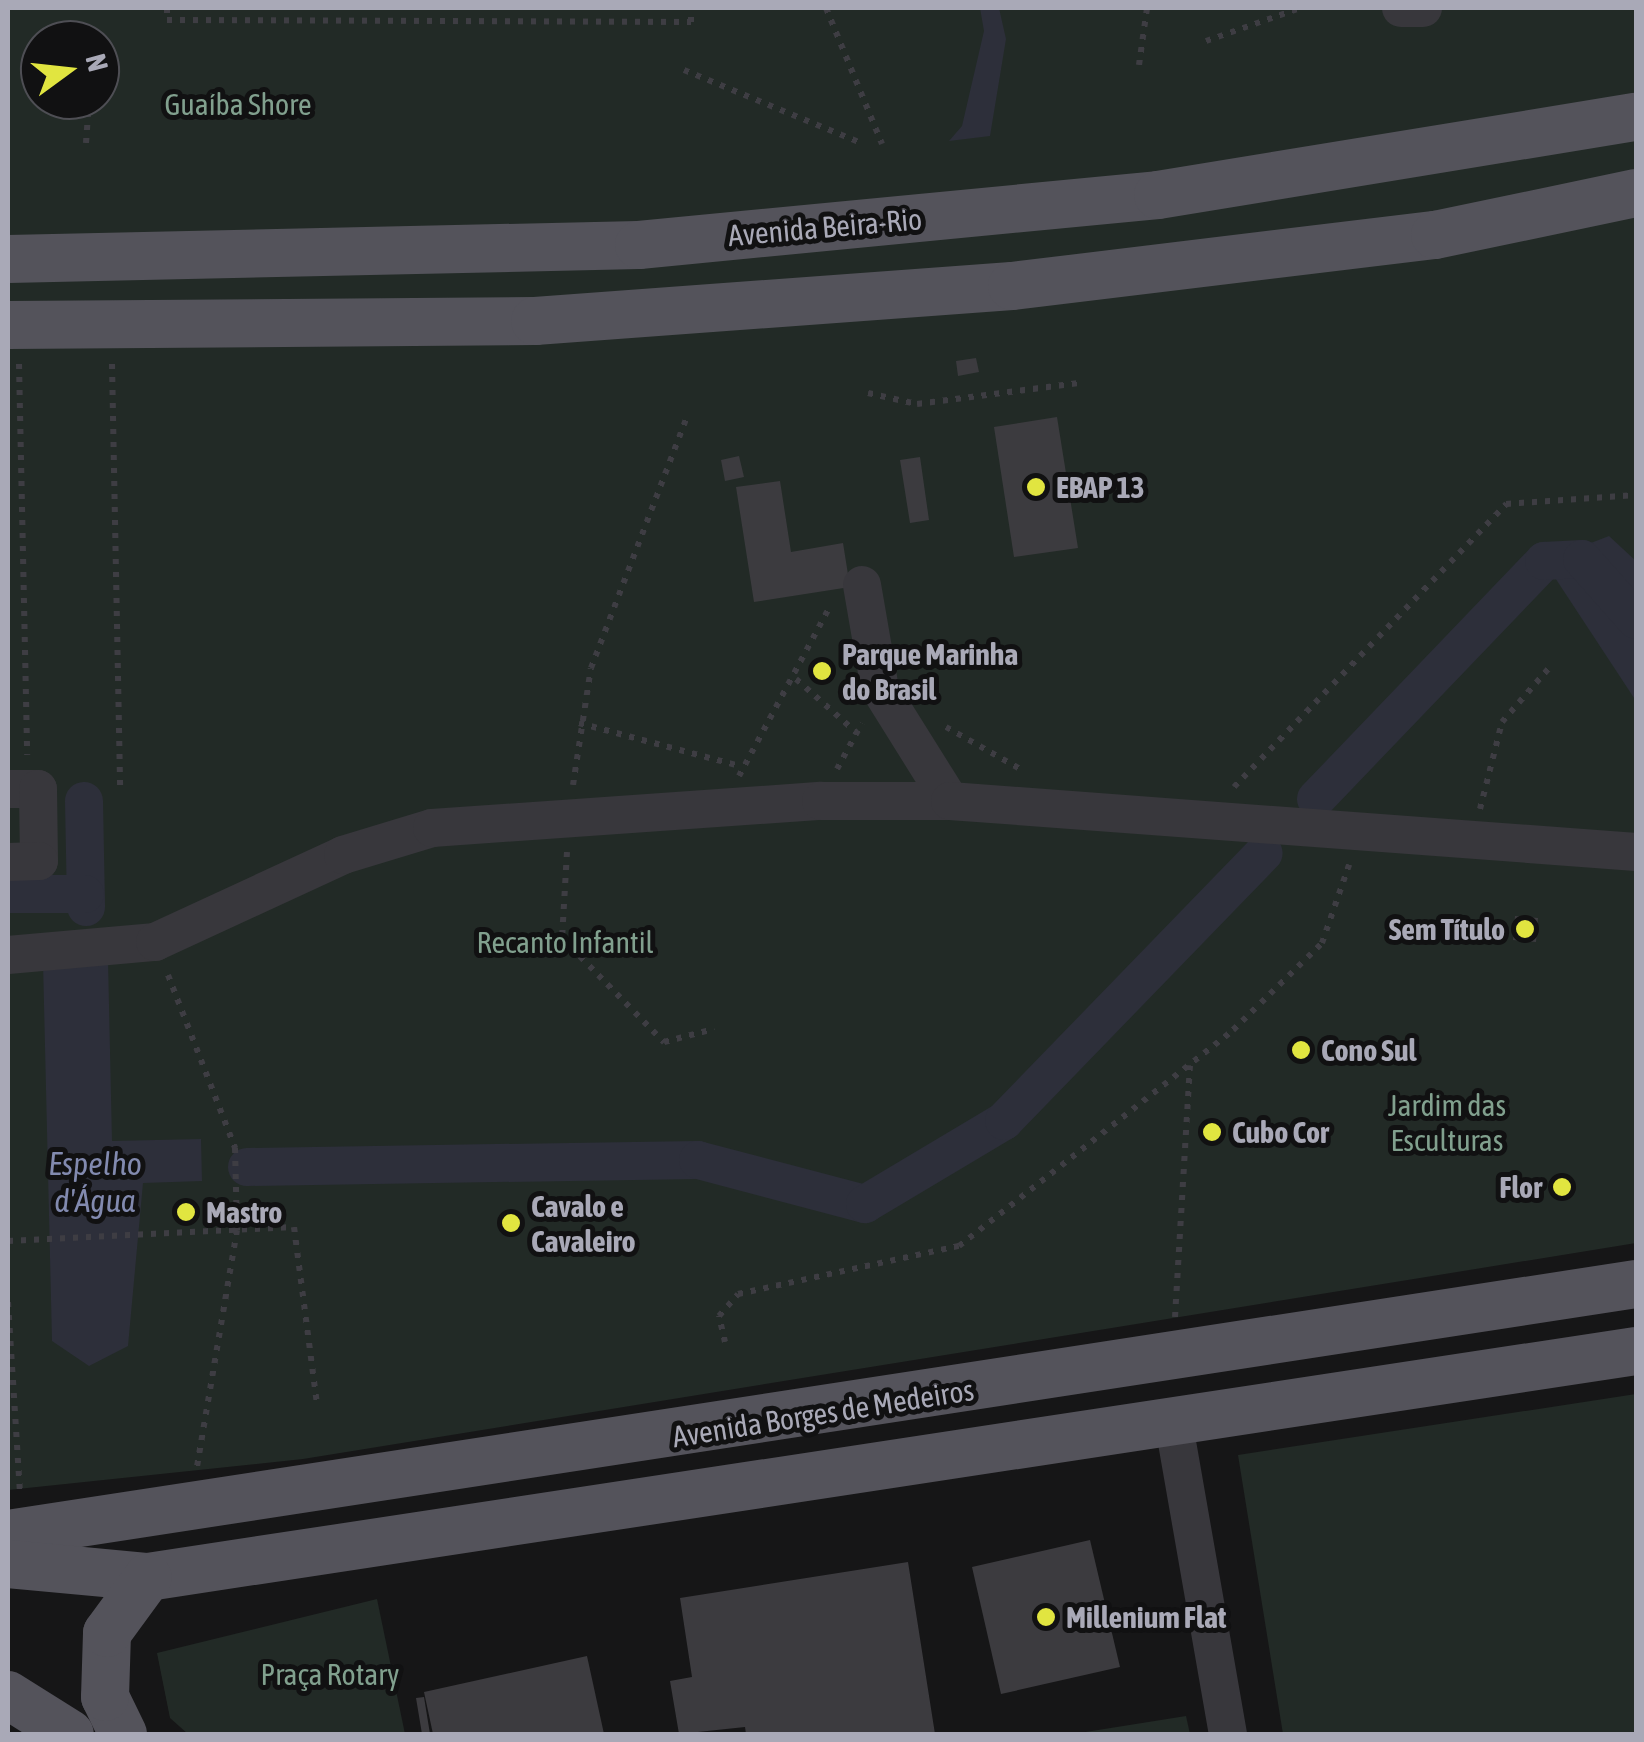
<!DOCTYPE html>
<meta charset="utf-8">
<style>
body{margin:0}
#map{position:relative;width:1644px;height:1742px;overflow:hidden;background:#161617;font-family:"Asap Condensed",sans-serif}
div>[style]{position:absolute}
.green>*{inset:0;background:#222a26}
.water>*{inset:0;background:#2d2f3a}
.canal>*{height:38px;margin:-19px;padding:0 19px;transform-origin:19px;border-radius:19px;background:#2d2f3a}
.building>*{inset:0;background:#3c3b3f}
.path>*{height:6px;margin-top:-3px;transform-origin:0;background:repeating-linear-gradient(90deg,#3e3d43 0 5px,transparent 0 13px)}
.minor>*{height:38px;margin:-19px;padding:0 19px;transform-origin:19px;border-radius:19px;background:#38373c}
.major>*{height:48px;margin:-24px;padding:0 24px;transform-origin:24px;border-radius:24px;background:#54535b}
.dots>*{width:28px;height:28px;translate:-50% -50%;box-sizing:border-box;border:5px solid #111112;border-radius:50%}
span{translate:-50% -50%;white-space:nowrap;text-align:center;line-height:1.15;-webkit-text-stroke:10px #111112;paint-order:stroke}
.park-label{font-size:30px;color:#81a08e}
.street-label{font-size:30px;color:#a9a9b7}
.poi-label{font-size:30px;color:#a9a9b7;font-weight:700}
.left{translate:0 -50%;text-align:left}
.right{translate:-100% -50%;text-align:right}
.water-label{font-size:32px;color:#828aaf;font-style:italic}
.frame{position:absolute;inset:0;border:10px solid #a9a9b7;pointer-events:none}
.north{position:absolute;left:20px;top:20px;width:100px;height:100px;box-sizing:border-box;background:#111112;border:2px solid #4e4e54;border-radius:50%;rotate:75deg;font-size:28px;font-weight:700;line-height:40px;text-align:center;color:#a9a9b7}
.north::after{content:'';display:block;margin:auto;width:35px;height:45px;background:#e1e540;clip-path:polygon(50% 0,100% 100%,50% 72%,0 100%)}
</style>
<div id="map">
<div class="green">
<div style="clip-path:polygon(evenodd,8px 8px,1636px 8px,1636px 1243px,303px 1459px,8px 1490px,8px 8px,40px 40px,100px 40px,100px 100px,40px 100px,40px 40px)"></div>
<div style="clip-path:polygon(1636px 1394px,1636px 1734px,1283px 1734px,1238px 1455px)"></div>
<div style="clip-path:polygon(377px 1599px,405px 1734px,188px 1734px,170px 1718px,157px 1653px)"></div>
<div style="clip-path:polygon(1186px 1716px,1190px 1734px,1073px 1734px)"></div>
</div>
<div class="water">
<div style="clip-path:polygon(980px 8px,999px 8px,1006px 39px,990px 136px,949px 141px,962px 126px,984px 31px)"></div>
<div style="clip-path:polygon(1609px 536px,1636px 561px,1636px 701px,1544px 561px)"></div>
<div style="clip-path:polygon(108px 960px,112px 1141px,201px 1139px,202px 1181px,143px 1183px,128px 1346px,89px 1366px,52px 1341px,43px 962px)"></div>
</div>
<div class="canal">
<div style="left:1316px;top:799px;width:330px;rotate:-46.2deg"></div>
<div style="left:1544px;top:561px;width:38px;rotate:-3deg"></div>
<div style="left:1582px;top:559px;width:81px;rotate:48.5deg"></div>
<div style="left:84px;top:801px;width:106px;rotate:88.9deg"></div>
<div style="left:8px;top:894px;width:77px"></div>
<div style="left:247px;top:1167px;width:451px;rotate:-0.9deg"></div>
<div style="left:698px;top:1160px;width:173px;rotate:14.8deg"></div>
<div style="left:865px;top:1204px;width:162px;rotate:-30.8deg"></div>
<div style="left:1004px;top:1121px;width:373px;rotate:-45.9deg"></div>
</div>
<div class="building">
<div style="clip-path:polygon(976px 358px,979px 372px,958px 376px,956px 361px)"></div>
<div style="clip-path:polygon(1057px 417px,1078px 548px,1014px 557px,994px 427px)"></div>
<div style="clip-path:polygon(739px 456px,744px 477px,725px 481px,721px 460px)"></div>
<div style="clip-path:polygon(920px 457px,929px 520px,910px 523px,900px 460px)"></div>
<div style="clip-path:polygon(780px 481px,791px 552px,843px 543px,850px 587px,754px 602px,736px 487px)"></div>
<div style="clip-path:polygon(1515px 916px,1538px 918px,1536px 942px,1513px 940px)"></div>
<div style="clip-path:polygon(1220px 1123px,1221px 1139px,1205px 1141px,1203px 1125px)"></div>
<div style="clip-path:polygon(1090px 1540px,1120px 1667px,1001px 1694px,972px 1567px)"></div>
<div style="clip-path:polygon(908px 1562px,935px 1734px,746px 1734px,745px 1727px,679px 1734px,670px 1681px,692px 1677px,680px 1598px)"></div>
<div style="clip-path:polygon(587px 1656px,604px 1734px,433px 1734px,424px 1692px)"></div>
<div style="clip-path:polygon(424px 1697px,430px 1734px,422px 1734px,416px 1698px)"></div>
</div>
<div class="path">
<div style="left:167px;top:8px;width:12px;rotate:90deg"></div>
<div style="left:167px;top:20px;width:524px;rotate:0.22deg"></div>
<div style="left:691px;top:22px;width:14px;rotate:-90deg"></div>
<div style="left:826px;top:8px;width:147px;rotate:67.6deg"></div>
<div style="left:1206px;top:41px;width:100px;rotate:-19.3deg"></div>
<div style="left:1139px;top:65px;width:58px;rotate:-82deg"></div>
<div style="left:684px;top:70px;width:191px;rotate:22.4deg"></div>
<div style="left:86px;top:143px;width:43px;rotate:-86deg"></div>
<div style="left:19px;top:364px;width:391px;rotate:88.8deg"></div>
<div style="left:112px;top:364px;width:425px;rotate:88.9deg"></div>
<div style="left:868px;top:393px;width:50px;rotate:12.7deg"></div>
<div style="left:917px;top:404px;width:163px;rotate:-7.4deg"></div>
<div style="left:796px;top:679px;width:81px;rotate:41.5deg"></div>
<div style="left:579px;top:723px;width:166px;rotate:15deg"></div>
<div style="left:946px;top:727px;width:87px;rotate:29.5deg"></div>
<div style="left:837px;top:769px;width:52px;rotate:-61.5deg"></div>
<div style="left:739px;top:776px;width:191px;rotate:-61.8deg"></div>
<div style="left:573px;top:785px;width:118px;rotate:-81.3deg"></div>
<div style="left:591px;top:668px;width:269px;rotate:-69.1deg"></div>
<div style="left:1234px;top:787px;width:393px;rotate:-46.1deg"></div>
<div style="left:1506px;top:504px;width:130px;rotate:-4deg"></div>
<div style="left:1480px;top:809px;width:90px;rotate:-75.8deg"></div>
<div style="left:1502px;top:722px;width:72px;rotate:-49deg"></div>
<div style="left:567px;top:852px;width:86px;rotate:93.3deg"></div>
<div style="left:562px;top:938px;width:146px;rotate:45.6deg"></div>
<div style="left:664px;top:1042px;width:52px;rotate:-14.6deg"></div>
<div style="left:168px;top:975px;width:186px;rotate:68.8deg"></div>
<div style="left:235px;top:1148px;width:82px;rotate:88.6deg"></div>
<div style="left:237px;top:1230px;width:240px;rotate:99.6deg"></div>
<div style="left:8px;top:1241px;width:286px;rotate:-2.8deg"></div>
<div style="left:294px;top:1227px;width:178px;rotate:82.6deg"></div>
<div style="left:8px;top:1302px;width:193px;rotate:86.4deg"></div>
<div style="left:1175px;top:1317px;width:252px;rotate:-86.6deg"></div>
<div style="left:725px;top:1342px;width:27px;rotate:-103deg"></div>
<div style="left:719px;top:1316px;width:29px;rotate:-49deg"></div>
<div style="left:738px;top:1294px;width:226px;rotate:-12.3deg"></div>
<div style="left:959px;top:1246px;width:349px;rotate:-38.2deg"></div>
<div style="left:1233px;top:1030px;width:124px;rotate:-44.3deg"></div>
<div style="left:1322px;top:943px;width:83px;rotate:-70.9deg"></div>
</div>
<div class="minor">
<div style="left:1401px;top:8px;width:22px"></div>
<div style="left:862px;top:585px;width:106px;rotate:80.2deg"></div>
<div style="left:880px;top:689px;width:132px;rotate:58deg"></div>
<div style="left:8px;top:789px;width:30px"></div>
<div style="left:38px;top:789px;width:72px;rotate:89.2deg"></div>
<div style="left:39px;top:861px;width:31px;rotate:178deg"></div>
<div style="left:8px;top:955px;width:148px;rotate:-5.1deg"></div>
<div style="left:155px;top:942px;width:207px;rotate:-24.8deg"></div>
<div style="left:343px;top:855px;width:93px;rotate:-16.9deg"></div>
<div style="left:432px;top:828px;width:390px;rotate:-4deg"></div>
<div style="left:821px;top:801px;width:129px"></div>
<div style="left:950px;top:801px;width:688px;rotate:4.25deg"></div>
<div style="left:1174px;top:1425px;width:314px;rotate:80.1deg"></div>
</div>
<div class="major">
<div style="left:8px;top:259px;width:631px;rotate:-1.27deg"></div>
<div style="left:639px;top:245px;width:521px;rotate:-5.5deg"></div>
<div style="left:1158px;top:195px;width:484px;rotate:-9.3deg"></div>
<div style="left:8px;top:325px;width:527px;rotate:-0.43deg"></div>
<div style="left:535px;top:321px;width:478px;rotate:-4.2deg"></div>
<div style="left:1012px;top:286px;width:426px;rotate:-6.9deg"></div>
<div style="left:1435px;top:235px;width:205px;rotate:-11.8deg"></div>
<div style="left:8px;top:1534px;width:1647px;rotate:-8.73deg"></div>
<div style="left:8px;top:1564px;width:141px;rotate:5.3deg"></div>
<div style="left:148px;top:1577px;width:1505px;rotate:-8.64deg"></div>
<div style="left:8px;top:1695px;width:73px;rotate:32.2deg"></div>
<div style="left:123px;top:1734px;width:41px;rotate:-115.9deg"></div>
<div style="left:105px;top:1697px;width:64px;rotate:-88.2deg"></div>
<div style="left:107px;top:1633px;width:69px;rotate:-53.8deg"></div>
</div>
<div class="dots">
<div style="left:1036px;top:487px;background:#e1e540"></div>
<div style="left:822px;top:671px;background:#e1e540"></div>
<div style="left:1525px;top:929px;background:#e1e540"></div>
<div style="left:1301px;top:1050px;background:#e1e540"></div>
<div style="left:1212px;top:1132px;background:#e1e540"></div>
<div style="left:1562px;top:1187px;background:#e1e540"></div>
<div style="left:186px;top:1212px;background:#e1e540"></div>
<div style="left:511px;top:1223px;background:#e1e540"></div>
<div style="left:1046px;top:1617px;background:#e1e540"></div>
</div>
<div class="park-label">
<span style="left:238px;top:104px">Guaíba Shore</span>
<span style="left:565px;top:942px">Recanto Infantil</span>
<span style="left:1447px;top:1122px">Jardim das<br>Esculturas</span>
<span style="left:330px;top:1674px">Praça Rotary</span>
</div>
<div class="street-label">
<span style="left:825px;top:227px;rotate:-5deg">Avenida Beira-Rio</span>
<span style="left:823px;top:1413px;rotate:-9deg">Avenida Borges de Medeiros</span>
</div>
<div class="poi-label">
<span class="left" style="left:1056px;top:487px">EBAP 13</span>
<span class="left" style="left:842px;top:671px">Parque Marinha<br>do Brasil</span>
<span class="right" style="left:1505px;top:929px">Sem Título</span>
<span class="left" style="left:1321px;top:1050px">Cono Sul</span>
<span class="left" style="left:1232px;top:1132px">Cubo Cor</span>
<span class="right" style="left:1542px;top:1187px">Flor</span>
<span class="left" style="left:531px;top:1223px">Cavalo e<br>Cavaleiro</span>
<span class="left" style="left:206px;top:1212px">Mastro</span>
<span class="left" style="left:1066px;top:1617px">Millenium Flat</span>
</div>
<div class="water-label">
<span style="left:95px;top:1183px">Espelho<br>d'Água</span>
</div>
<div class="frame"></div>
<div class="north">N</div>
</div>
